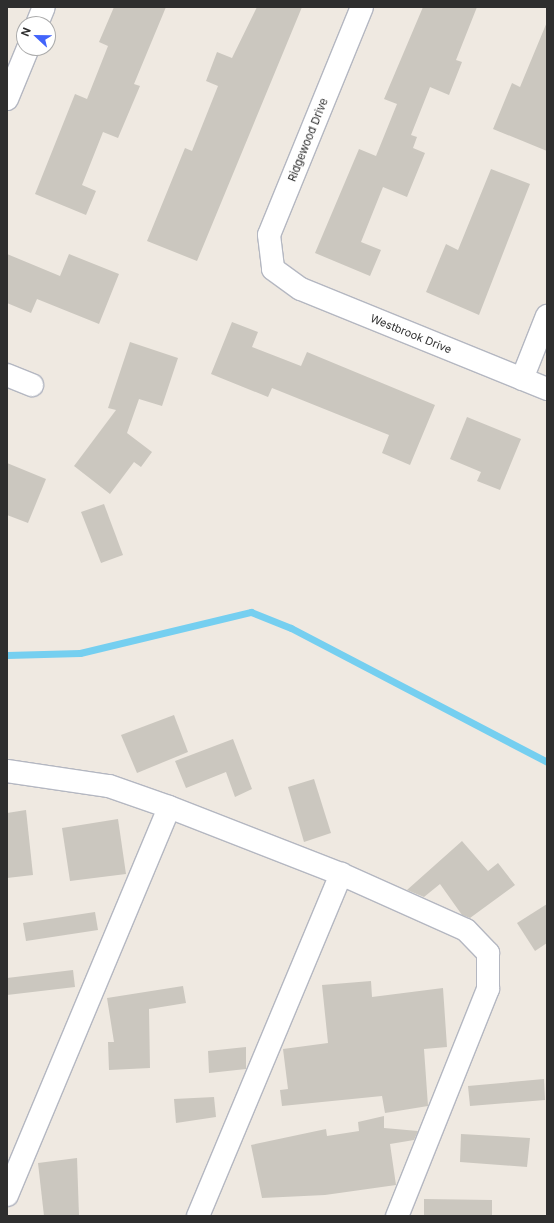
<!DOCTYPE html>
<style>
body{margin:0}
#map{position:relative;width:554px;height:1223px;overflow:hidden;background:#efe9e1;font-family:Inter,sans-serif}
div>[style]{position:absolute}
.stream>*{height:7px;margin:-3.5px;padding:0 3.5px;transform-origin:3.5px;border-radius:3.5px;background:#75cff0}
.building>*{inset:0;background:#cbc7bf}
.roads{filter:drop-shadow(1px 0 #b4b7c1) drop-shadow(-1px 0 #b4b7c1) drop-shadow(0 1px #b4b7c1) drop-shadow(0 -1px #b4b7c1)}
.minor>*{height:22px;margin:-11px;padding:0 11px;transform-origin:11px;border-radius:11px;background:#fff}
span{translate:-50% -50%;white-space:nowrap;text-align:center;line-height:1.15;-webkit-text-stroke:3px #fff;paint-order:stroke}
.street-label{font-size:11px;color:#2e2e2e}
.frame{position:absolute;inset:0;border:8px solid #2e2e2e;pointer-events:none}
.north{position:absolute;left:16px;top:16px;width:40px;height:40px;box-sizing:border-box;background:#fff;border:1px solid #ababab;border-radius:50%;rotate:292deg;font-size:11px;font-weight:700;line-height:16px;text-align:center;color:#2e2e2e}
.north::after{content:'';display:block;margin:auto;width:14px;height:18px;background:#4264fb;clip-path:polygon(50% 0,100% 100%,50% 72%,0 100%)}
</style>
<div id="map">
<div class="stream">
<div style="left:7px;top:655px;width:73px;rotate:-1.6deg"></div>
<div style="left:80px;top:653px;width:176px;rotate:-13.5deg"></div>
<div style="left:251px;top:612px;width:43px;rotate:21.8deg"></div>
<div style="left:291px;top:628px;width:289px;rotate:27.6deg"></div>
</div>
<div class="building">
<div style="clip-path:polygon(114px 7px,166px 7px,134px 84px,140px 86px,118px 138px,103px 132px,82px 185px,96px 191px,86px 215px,35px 194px,75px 94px,87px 99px,108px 46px,99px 42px)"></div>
<div style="clip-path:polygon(257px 7px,302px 7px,197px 261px,147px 241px,185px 148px,192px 151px,218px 86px,206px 81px,217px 52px,232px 58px)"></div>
<div style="clip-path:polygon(423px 7px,477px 7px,456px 60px,462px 62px,449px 95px,430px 87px,411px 135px,417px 137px,413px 148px,425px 153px,407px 197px,383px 187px,361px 242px,381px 250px,370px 276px,315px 253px,359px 149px,376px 156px,397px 104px,384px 99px)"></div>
<div style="clip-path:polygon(547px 22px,547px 151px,493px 129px,512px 83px,520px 87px)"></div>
<div style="clip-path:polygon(491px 169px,530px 184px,479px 315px,426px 292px,446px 244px,458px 250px)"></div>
<div style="clip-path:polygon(7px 254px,60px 276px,69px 254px,119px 274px,99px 324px,37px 299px,31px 313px,7px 303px)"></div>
<div style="clip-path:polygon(232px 322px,258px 332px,252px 347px,301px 366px,307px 352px,435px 405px,410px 465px,382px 453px,389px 435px,272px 388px,268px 397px,211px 374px)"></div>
<div style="clip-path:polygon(130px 342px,178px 358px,162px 406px,139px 399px,127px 433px,152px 452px,141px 467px,134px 462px,110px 494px,74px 466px,116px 410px,108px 408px)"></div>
<div style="clip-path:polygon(467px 417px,521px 439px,500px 490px,477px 481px,481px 472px,450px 459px)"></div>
<div style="clip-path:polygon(7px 463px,46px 479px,28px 523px,7px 515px)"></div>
<div style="clip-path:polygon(104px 504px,123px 555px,101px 563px,81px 512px)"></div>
<div style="clip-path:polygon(174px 715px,188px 752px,137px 773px,121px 735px)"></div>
<div style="clip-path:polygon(233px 739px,252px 789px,235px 797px,226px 772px,186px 788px,175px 761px)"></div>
<div style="clip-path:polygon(314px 779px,331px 833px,304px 842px,288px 787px)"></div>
<div style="clip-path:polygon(26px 810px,33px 875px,7px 878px,7px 813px)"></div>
<div style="clip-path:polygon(118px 819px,126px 874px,70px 881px,62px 828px)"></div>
<div style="clip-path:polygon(462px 841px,488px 871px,498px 863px,515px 885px,470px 918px,462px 915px,440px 884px,424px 897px,407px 890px)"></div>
<div style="clip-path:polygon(547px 904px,547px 943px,535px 951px,517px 923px)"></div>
<div style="clip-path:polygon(95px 912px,98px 930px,26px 941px,23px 923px)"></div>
<div style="clip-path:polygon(73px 970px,75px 987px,7px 995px,7px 978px)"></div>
<div style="clip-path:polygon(371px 981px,372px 997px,443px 988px,447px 1047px,424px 1049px,428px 1106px,385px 1113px,382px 1096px,282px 1106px,280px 1090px,288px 1089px,283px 1049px,328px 1043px,322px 985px)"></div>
<div style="clip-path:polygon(183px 986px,186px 1003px,149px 1009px,150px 1068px,109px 1070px,108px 1042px,114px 1042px,107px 998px)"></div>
<div style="clip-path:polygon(246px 1047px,246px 1069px,209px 1073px,208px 1051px)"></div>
<div style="clip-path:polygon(544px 1079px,545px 1100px,470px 1106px,468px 1086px)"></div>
<div style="clip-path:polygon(214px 1097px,216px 1117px,176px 1123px,174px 1099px)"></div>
<div style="clip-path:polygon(384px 1116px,384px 1128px,418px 1131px,414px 1140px,390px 1144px,396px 1185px,325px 1195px,262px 1198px,251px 1145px,326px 1129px,327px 1136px,359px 1131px,358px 1122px)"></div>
<div style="clip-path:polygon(461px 1134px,530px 1138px,527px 1167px,460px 1162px)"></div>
<div style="clip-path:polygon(77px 1158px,79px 1216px,44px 1216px,38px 1163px)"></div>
<div style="clip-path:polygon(424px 1199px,492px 1200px,492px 1216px,424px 1216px)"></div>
</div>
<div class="roads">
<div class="minor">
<div style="left:362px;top:7px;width:246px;rotate:112.2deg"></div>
<div style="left:269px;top:235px;width:34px;rotate:83deg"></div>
<div style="left:273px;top:269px;width:34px;rotate:36deg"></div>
<div style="left:301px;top:289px;width:266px;rotate:22.1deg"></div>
<div style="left:37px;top:24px;width:18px;rotate:-68deg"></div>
<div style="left:7px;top:99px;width:55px;rotate:-67.6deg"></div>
<div style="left:7px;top:375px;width:27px;rotate:22deg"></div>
<div style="left:522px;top:379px;width:68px;rotate:-68.4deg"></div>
<div style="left:7px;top:771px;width:103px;rotate:8.4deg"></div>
<div style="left:109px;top:786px;width:64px;rotate:19.3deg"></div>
<div style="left:169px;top:807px;width:185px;rotate:21.3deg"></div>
<div style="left:341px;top:874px;width:137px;rotate:24.1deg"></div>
<div style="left:466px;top:930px;width:32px;rotate:46deg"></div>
<div style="left:488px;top:953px;width:36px;rotate:90deg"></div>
<div style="left:488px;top:989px;width:245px;rotate:111.8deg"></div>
<div style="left:7px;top:1195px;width:420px;rotate:-67.3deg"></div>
<div style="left:198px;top:1216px;width:371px;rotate:-67.3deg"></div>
</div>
</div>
<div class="street-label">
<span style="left:308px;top:140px;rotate:-68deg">Ridgewood Drive</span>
<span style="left:411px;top:334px;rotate:22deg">Westbrook Drive</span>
</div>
<div class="frame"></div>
<div class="north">N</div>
</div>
